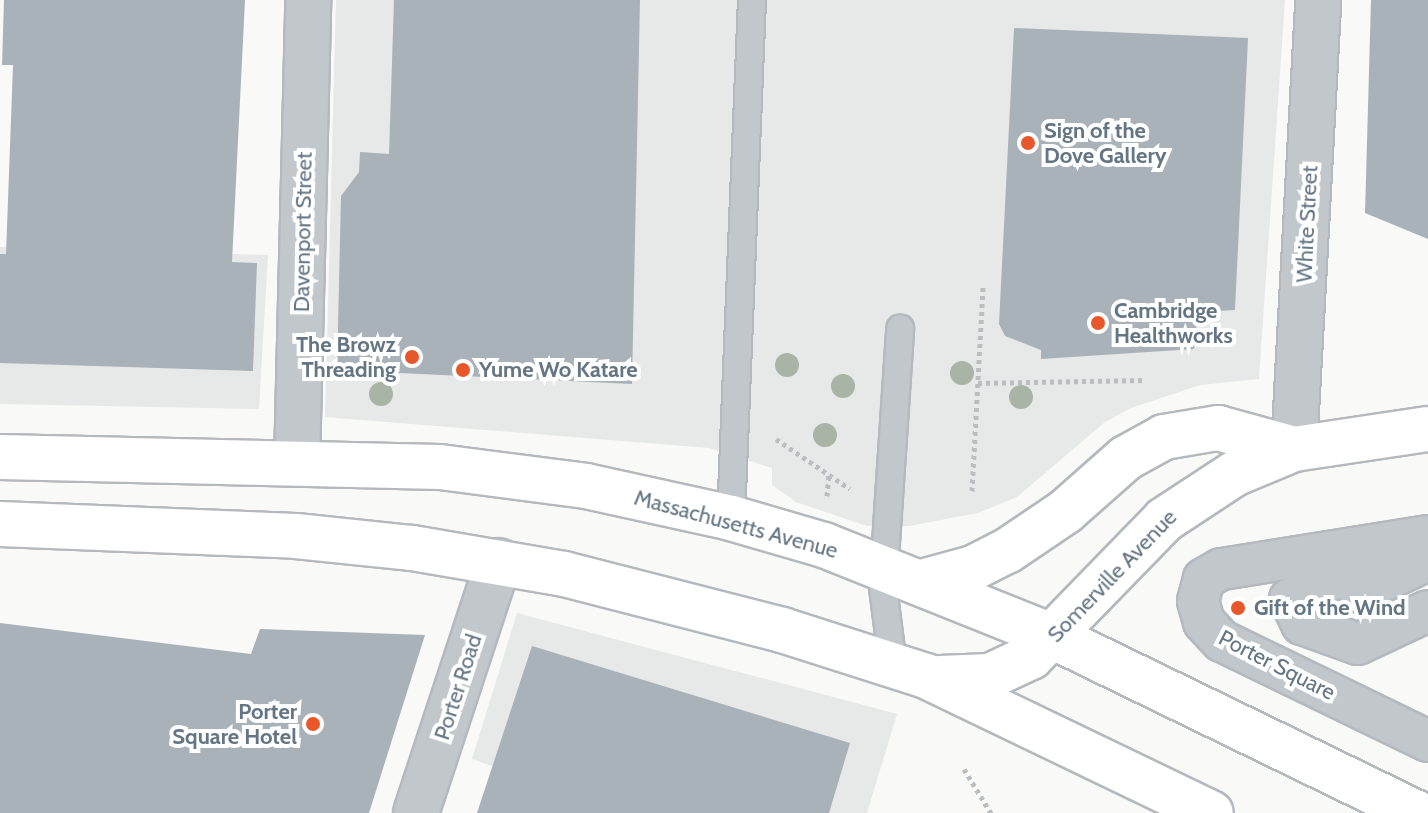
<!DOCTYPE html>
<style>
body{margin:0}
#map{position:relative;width:1428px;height:813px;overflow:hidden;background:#f9f9f7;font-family:Cabin,sans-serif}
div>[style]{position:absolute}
.built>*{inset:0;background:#e7e8e8}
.building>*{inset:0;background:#a9b2b9}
.path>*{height:5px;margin-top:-2.5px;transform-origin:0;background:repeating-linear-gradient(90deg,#babec1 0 4px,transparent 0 8px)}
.roads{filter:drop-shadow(2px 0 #b4b9be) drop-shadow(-2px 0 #b4b9be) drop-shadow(0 2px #b4b9be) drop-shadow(0 -2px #b4b9be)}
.service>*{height:26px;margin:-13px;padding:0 13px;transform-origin:13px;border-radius:13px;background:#c2c7cb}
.pedestrian>*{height:40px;margin:-20px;padding:0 20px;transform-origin:20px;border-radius:20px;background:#c2c7cb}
.minor>*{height:44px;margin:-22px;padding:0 22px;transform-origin:22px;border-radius:22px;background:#c2c7cb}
.primary>*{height:44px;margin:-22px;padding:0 22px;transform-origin:22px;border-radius:22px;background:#fff}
.trees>*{width:24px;height:24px;margin:-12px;border-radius:50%;background:#a9b3a6}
.dots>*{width:22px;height:22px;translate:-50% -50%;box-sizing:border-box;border:4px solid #fff;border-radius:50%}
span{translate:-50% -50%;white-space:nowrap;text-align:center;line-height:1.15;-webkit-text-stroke:8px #fff;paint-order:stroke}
.poi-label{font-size:22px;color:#647583;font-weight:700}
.left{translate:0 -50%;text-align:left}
.right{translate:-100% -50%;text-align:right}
.street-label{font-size:22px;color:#647583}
</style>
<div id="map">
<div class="built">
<div style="clip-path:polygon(336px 0,1285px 0,1259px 379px,1200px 385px,1131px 408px,1105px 422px,1017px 497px,978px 513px,909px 526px,867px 526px,796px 502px,772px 485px,772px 468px,709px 448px,325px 417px)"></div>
<div style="clip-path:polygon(0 247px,268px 255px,259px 409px,0 404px)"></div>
<div style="clip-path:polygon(517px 613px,897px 714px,867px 813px,625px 813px,472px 759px)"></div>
</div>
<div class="building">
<div style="clip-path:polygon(4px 0,245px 0,232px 262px,257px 263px,253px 371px,0 363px,0 254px,6px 254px,13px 65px,2px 65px)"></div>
<div style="clip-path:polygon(394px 0,640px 0,632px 384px,337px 370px,341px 196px,359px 172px,360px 152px,389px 154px)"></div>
<div style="clip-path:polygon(1371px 0,1428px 0,1428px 239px,1365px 213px)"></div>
<div style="clip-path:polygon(1014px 28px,1248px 38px,1235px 310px,1198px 312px,1194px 349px,1041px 359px,1041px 350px,1005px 336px,999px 324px)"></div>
<div style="clip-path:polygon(0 623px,251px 654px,260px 629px,425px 635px,369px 813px,0 813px)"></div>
<div style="clip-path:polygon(532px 646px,850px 743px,829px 813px,477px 813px)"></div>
</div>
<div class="path">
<div style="left:978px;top:383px;width:167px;rotate:-1deg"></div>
<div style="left:776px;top:439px;width:89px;rotate:34deg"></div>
<div style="left:972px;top:491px;width:204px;rotate:-86.9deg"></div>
<div style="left:827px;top:496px;width:21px;rotate:-85deg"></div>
<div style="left:964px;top:769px;width:52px;rotate:58.5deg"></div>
</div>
<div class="roads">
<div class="service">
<div style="left:731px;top:518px;width:518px;rotate:-87.68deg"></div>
<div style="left:893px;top:665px;width:78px;rotate:-97.4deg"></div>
<div style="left:883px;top:588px;width:260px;rotate:-86.2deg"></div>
</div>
<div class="pedestrian">
<div style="left:1428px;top:536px;width:210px;rotate:170.9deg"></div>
<div style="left:1221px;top:569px;width:20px;rotate:150deg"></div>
<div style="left:1204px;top:579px;width:23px;rotate:105deg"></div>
<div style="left:1198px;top:601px;width:22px;rotate:74deg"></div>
<div style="left:1204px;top:622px;width:26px;rotate:47deg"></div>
<div style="left:1222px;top:641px;width:229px;rotate:25.9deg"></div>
<div style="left:1428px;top:560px;width:75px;rotate:154.8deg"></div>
<div style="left:1360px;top:592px;width:23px;rotate:-115deg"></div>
<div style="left:1350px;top:571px;width:66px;rotate:155deg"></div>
<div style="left:1290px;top:599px;width:28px;rotate:64deg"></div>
<div style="left:1302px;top:624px;width:59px;rotate:19.7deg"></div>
<div style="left:1358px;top:644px;width:77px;rotate:-25.2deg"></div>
</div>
<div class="minor">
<div style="left:1294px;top:449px;width:450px;rotate:-86.9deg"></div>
<div style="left:297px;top:463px;width:463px;rotate:-88.6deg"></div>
<div style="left:416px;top:813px;width:265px;rotate:-71.8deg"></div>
</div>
<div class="primary">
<div style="left:0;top:457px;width:440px;rotate:1.3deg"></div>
<div style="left:440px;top:467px;width:147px;rotate:7.4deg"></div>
<div style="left:586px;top:486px;width:148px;rotate:12.4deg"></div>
<div style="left:731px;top:518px;width:97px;rotate:16.2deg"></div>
<div style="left:824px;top:545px;width:248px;rotate:21.8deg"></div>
<div style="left:1054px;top:637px;width:403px;rotate:25.9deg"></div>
<div style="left:0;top:524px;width:296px;rotate:2.3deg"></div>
<div style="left:296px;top:536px;width:117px;rotate:5.9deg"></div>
<div style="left:412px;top:548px;width:154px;rotate:9.7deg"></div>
<div style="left:564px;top:574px;width:225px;rotate:14.4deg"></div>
<div style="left:782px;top:630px;width:151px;rotate:17.7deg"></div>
<div style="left:926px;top:676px;width:316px;rotate:25.7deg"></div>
<div style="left:922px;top:582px;width:53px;rotate:-15.4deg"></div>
<div style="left:973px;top:568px;width:38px;rotate:-27deg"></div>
<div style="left:1007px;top:551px;width:71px;rotate:-34.1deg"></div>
<div style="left:1066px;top:511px;width:80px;rotate:-41.5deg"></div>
<div style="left:1126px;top:458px;width:43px;rotate:-28.9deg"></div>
<div style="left:1164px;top:437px;width:55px;rotate:-9.5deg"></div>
<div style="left:1218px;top:428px;width:79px;rotate:15.4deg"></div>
<div style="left:940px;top:678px;width:50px;rotate:-2.3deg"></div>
<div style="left:990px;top:676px;width:45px;rotate:-24.9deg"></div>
<div style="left:1031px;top:657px;width:191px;rotate:-45.8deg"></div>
<div style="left:1164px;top:520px;width:84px;rotate:-33.3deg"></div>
<div style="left:1234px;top:474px;width:65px;rotate:-22.6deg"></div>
<div style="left:1294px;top:449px;width:135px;rotate:-8.5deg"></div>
</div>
</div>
<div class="trees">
<div style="left:787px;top:365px"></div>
<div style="left:962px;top:373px"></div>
<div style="left:843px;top:386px"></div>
<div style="left:381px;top:394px"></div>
<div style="left:1021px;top:397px"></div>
<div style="left:825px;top:435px"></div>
</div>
<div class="dots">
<div style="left:1028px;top:143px;background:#e85729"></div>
<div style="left:1098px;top:323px;background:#e85729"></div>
<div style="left:412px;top:357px;background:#e85729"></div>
<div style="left:463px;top:370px;background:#e85729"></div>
<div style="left:1238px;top:608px;background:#e85729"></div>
<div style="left:313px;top:724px;background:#e85729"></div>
</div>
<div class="poi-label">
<span class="left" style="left:1044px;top:143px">Sign of the<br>Dove Gallery</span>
<span class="left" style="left:1114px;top:323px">Cambridge<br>Healthworks</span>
<span class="right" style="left:396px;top:357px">The Browz<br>Threading</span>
<span class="left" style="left:479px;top:370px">Yume Wo Katare</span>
<span class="left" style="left:1254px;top:608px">Gift of the Wind</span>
<span class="right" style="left:297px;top:724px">Porter<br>Square Hotel</span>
</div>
<div class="street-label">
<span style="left:1307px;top:224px;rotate:-87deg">White Street</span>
<span style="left:303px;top:232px;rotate:-89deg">Davenport Street</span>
<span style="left:736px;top:524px;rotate:15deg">Massachusetts Avenue</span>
<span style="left:1112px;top:576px;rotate:-46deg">Somerville Avenue</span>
<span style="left:1277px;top:665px;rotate:27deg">Porter Square</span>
<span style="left:458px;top:687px;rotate:-72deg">Porter Road</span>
</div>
</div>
